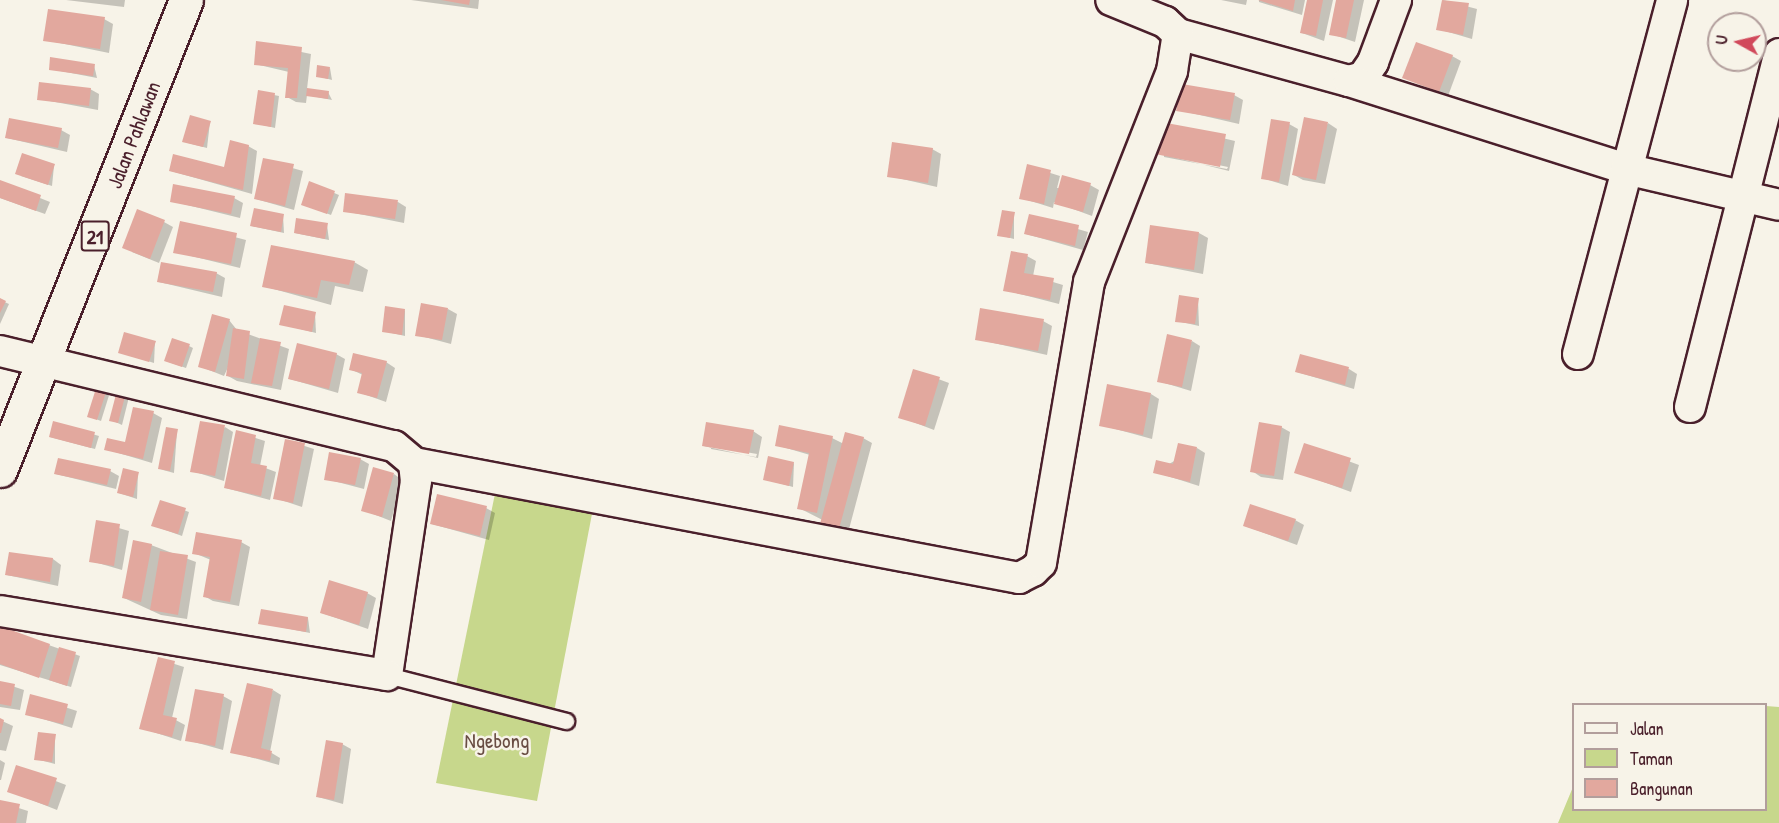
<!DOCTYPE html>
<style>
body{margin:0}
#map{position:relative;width:1779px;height:823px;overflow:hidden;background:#f7f3e8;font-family:"Patrick Hand",sans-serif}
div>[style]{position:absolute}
.green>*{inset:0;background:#c7d78c}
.shadow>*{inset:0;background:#0003}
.building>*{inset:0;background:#e2a89e}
.roads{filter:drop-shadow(2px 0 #4a1f2b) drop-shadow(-2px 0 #4a1f2b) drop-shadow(0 2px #4a1f2b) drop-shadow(0 -2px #4a1f2b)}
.lane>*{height:15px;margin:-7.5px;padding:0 7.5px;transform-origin:7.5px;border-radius:7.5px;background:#f7f3e8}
.street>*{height:30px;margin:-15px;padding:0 15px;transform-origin:15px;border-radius:15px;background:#f7f3e8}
.highway>*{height:33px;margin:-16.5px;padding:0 16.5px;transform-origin:16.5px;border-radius:16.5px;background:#f7f3e8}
span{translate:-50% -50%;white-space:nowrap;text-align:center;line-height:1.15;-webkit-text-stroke:5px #f7f3e8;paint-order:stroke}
.shield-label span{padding:2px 4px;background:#f7f3e8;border:2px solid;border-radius:4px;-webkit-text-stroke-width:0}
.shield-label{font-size:20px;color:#4a1f2b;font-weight:700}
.street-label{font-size:21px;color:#4a1f2b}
.park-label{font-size:21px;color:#694d43}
.legend{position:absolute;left:1572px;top:703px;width:195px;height:108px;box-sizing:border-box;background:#f7f3e8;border:2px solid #b29e9c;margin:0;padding:8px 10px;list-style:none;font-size:18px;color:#4a1f2b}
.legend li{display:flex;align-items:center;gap:12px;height:30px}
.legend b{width:30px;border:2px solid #b29e9c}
.north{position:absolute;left:1707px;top:12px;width:60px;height:60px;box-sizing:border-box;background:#f7f3e8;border:2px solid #b29e9c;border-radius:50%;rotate:278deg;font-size:16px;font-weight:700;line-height:24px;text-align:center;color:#4a1f2b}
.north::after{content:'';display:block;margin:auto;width:21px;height:27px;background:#d1495b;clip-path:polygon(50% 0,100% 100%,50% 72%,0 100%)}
</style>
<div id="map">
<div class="green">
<div style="clip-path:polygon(499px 474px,596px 493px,537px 801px,436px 783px)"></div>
<div style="clip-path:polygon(1766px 706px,1779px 707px,1779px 823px,1558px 823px,1573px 787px,1574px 810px,1766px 810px)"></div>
</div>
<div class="shadow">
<div style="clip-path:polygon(66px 0,125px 0,124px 7px)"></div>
<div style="clip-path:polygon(411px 0,479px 0,478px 9px)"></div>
<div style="clip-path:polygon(1221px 0,1247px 0,1246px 5px)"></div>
<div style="clip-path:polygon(1305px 0,1302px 15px,1259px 2px,1259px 0)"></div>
<div style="clip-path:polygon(1309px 0,1333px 0,1324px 41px,1302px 33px)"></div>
<div style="clip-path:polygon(1338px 0,1364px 0,1355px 42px,1331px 34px)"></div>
<div style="clip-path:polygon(1443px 0,1477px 9px,1472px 39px,1438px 29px)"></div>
<div style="clip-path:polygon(104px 19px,113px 24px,109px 53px,45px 40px)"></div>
<div style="clip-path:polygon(258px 43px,311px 54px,307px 89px,328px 92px,332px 100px,307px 95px,306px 103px,296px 102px,287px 97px,289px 72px,255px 64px)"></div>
<div style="clip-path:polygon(1452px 56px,1461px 61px,1448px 96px,1404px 77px)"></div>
<div style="clip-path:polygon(94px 65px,97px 78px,50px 69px)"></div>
<div style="clip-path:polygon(330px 68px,332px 80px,317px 76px)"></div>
<div style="clip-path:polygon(90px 89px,99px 94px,98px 110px,39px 99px)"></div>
<div style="clip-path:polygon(259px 92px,279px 96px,275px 128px,255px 123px)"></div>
<div style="clip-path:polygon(1234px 95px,1243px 100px,1239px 124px,1178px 110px)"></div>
<div style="clip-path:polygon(210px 122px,207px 148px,188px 143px)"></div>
<div style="clip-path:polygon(1328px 123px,1337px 129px,1325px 184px,1303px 180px,1294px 175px)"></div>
<div style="clip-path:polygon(evenodd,1163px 124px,1235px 141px,1229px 171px,1157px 153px,1163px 124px,1164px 154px,1228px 167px,1227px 169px,1164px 157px,1164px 154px)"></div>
<div style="clip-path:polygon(1289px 124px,1298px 129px,1288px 186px,1262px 178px)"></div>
<div style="clip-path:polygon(61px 130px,70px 135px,67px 152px,7px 138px)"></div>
<div style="clip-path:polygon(248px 146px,257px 151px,252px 194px,171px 171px,225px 168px)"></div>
<div style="clip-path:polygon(932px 149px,941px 154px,937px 187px,889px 176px)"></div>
<div style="clip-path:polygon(264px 160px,303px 171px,294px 210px,256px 199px)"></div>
<div style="clip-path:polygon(54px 166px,52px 186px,21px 176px)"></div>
<div style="clip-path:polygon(1028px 166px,1060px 176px,1057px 188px,1090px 185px,1099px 190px,1092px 216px,1054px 202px,1053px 208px,1021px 198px)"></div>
<div style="clip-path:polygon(0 182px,50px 202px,45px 214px,0 198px)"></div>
<div style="clip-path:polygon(310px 183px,339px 195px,331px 215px,307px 206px)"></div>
<div style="clip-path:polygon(234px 198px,243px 203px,240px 218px,171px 201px)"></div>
<div style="clip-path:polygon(398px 202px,406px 207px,404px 223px,344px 211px)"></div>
<div style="clip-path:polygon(1014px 214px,1014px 239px,999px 235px)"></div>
<div style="clip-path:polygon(283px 215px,284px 233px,252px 226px)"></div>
<div style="clip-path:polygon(1030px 215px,1088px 232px,1083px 250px,1026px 234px)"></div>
<div style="clip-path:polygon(164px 222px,173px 227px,159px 263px,132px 252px)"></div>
<div style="clip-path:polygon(181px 223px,246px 240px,240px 268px,175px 252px)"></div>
<div style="clip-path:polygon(327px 225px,329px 240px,295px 233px)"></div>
<div style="clip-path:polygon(1199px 233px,1208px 238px,1203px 274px,1147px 263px)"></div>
<div style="clip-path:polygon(1027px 256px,1036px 261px,1033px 276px,1063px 285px,1059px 304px,1004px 290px)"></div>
<div style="clip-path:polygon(354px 262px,368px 270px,363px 292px,335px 286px,331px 305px,263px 286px)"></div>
<div style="clip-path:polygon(216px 273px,225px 278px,222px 297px,159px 282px)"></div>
<div style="clip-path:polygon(1198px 299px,1199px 326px,1177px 321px)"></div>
<div style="clip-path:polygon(0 300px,9px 304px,0 324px)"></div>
<div style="clip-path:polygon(448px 309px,457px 314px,451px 344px,417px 335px)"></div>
<div style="clip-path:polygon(405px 310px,405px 336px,383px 331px)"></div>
<div style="clip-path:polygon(315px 313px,316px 333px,281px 324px)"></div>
<div style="clip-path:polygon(229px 320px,237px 330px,289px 349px,281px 390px,237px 381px,228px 376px,229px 365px,224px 376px,199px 366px)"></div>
<div style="clip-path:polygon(1043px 321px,1052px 326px,1047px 355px,976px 339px)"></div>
<div style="clip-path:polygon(1192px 341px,1200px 346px,1191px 391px,1158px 381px)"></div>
<div style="clip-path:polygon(155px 342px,154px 363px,119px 352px)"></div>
<div style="clip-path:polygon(189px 346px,193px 348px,186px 368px,166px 361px)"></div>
<div style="clip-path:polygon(336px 354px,345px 359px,338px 393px,290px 379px)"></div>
<div style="clip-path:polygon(386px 362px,395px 368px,386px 402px,358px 392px,363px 375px,350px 369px)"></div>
<div style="clip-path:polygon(1349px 369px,1357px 374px,1354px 389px,1297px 372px)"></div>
<div style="clip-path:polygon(914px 370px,949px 383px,934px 430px,900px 417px)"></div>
<div style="clip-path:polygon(99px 384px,111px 389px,101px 421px,93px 418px)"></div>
<div style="clip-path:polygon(120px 385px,131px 389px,122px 425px,111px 420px)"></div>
<div style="clip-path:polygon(1151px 394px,1159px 399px,1152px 439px,1101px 425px)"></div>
<div style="clip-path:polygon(153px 413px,162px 418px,152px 463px,105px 449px,126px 444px)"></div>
<div style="clip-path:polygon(54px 423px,99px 436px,95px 449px,50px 437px)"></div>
<div style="clip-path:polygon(225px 427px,233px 432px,224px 481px,192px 471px)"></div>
<div style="clip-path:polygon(1281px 427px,1290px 432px,1283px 480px,1261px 477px,1252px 471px)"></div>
<div style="clip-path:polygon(177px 431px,174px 473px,163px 470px,159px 468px)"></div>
<div style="clip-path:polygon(evenodd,753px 431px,762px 437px,758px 458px,704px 446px,753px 431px,711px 446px,757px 454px,756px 457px,711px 449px,711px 446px)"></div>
<div style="clip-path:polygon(237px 432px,265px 441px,260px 466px,276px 472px,270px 500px,226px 488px)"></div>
<div style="clip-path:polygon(832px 438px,844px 444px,863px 438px,872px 443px,848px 533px,799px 508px,810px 455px,776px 445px)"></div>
<div style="clip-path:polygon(286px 440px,314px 449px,302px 507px,275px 498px)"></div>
<div style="clip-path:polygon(1305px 445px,1359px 465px,1351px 492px,1296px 472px)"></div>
<div style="clip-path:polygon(1197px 448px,1205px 453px,1199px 486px,1155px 472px)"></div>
<div style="clip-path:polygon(360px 459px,369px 464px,364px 489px,326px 479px)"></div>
<div style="clip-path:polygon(794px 463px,793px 487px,764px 479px)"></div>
<div style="clip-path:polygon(110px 471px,119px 476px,116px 489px,56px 474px)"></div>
<div style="clip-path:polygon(138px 473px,137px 499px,119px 493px)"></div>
<div style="clip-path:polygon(394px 474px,402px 480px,391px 521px,363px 510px)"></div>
<div style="clip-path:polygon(161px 502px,189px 512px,182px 536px,157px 527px)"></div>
<div style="clip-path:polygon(486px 508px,495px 513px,489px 540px,432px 524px)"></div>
<div style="clip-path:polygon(1295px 520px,1304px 525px,1297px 545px,1245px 526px)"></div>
<div style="clip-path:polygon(98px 522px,129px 531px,122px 570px,91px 561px)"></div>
<div style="clip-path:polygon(241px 542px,250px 547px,239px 606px,213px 601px,204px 596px,211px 560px,194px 553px)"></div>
<div style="clip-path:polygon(151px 545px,196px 562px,187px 619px,161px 615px,124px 598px)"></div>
<div style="clip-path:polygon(53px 559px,61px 565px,58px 586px,7px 575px)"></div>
<div style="clip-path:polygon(367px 593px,376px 598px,368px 629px,322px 613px)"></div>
<div style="clip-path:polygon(308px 618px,310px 633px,260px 623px)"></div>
<div style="clip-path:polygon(0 628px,80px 656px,71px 687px,0 665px)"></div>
<div style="clip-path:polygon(159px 659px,184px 667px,172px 718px,185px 725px,181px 741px,141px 728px)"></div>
<div style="clip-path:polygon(0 682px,24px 690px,20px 710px,0 707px)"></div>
<div style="clip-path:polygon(273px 690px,281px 695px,270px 752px,280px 758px,279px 765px,232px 752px)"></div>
<div style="clip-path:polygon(31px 696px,77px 711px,72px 728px,27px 714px)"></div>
<div style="clip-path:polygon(223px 696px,232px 701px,223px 750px,187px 740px)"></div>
<div style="clip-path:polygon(0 720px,13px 726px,6px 751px,0 750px)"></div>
<div style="clip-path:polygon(55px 736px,55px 764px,36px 759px)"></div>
<div style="clip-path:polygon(342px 744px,351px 749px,343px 804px,318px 797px)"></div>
<div style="clip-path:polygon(0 760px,5px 763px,1px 780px,0 780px)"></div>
<div style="clip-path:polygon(17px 766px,66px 785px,57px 810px,9px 791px)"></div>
<div style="clip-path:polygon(0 802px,28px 811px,26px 823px,0 823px)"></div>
</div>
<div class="building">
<div style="clip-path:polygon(441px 0,470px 0,469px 5px)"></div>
<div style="clip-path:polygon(1258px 0,1295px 0,1293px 11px)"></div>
<div style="clip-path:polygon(1307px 0,1323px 0,1316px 36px,1300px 33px)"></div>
<div style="clip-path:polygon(1336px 0,1354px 0,1346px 38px,1329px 35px)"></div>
<div style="clip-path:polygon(1442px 0,1469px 3px,1463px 35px,1436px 30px)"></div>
<div style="clip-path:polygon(48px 9px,105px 17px,100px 49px,43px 41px)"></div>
<div style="clip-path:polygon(256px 41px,302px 47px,297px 98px,285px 98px,288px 68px,254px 65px)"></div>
<div style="clip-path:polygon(1416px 42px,1453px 55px,1439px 92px,1402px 78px)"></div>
<div style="clip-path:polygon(50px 57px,95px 64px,93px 76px,49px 70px)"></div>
<div style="clip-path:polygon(317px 65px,330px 67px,328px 79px,316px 77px)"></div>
<div style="clip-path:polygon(39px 82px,91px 88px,89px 106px,37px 100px)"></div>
<div style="clip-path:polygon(1182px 84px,1235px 93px,1230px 120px,1176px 111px)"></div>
<div style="clip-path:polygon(307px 88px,329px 91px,328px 99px,306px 96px)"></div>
<div style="clip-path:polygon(258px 90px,275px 93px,271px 127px,253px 124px)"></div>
<div style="clip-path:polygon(190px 115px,211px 121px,203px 147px,182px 142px)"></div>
<div style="clip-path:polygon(1304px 117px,1328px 122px,1316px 180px,1292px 175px)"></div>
<div style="clip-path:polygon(9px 118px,62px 128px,58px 148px,5px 138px)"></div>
<div style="clip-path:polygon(1271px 119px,1290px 122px,1279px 182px,1261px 179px)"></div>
<div style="clip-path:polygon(1161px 122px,1226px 134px,1220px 167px,1155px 154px)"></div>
<div style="clip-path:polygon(230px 140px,249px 145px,243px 190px,169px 171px,173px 154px,224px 167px)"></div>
<div style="clip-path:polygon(892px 142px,933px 148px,928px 183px,887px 177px)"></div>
<div style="clip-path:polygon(22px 153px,55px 164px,48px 185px,15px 174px)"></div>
<div style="clip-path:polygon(263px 158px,294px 164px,285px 206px,254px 199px)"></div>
<div style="clip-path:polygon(1027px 164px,1051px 170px,1044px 204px,1019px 199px)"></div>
<div style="clip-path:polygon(1062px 175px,1091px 183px,1083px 212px,1054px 204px)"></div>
<div style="clip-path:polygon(0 180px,41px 195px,36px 211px,0 198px)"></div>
<div style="clip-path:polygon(309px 181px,335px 191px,327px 214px,301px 205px)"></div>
<div style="clip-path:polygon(173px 184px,235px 196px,231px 214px,170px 202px)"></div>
<div style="clip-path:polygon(345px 193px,398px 200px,395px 219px,343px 212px)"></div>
<div style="clip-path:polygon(254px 208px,284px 214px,281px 232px,250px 226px)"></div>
<div style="clip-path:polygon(137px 209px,165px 220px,150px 259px,122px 248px)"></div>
<div style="clip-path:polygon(1002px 210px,1015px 212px,1010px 238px,997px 236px)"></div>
<div style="clip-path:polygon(1029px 214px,1079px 225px,1075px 246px,1024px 234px)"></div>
<div style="clip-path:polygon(296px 218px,328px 223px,325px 239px,294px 233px)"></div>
<div style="clip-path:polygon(180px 221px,237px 233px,231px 264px,173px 253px)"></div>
<div style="clip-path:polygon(1150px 225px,1199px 232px,1194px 270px,1145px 263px)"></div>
<div style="clip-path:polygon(271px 245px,355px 261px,349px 285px,321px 280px,317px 298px,262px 287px)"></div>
<div style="clip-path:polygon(1011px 251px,1028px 254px,1024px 273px,1054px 278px,1050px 300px,1003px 291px)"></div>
<div style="clip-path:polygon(161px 262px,217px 272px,213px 292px,157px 282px)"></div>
<div style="clip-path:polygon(1179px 295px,1199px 298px,1195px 324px,1175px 322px)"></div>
<div style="clip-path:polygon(0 298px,6px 301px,0 313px)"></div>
<div style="clip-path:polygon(421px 303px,448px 308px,442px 340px,415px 336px)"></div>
<div style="clip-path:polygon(284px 305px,316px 312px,312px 332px,279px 325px)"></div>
<div style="clip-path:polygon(385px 306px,405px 309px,402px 335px,382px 332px)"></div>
<div style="clip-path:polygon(980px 308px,1044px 319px,1038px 351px,975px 340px)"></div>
<div style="clip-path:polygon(212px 314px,230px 319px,215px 372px,198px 367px)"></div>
<div style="clip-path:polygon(233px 328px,250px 331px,244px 379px,226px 376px)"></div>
<div style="clip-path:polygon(124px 332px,156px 341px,149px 362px,118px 353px)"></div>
<div style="clip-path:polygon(1167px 334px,1192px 340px,1182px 387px,1157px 382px)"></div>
<div style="clip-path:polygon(172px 338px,190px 344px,182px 367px,164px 361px)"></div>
<div style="clip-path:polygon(260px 338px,281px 342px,272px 386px,251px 383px)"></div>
<div style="clip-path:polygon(297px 343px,337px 353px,329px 389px,288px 379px)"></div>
<div style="clip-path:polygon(353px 353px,387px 361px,377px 398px,357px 393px,362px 373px,349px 370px)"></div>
<div style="clip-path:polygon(1300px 354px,1349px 367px,1345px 385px,1295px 372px)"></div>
<div style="clip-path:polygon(913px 369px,940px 377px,925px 426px,898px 418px)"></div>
<div style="clip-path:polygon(98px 382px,108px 386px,97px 420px,87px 417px)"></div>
<div style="clip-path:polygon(119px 383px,128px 385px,118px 423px,109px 421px)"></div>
<div style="clip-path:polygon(1107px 384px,1151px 393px,1143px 435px,1099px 426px)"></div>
<div style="clip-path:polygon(133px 407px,154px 411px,143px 459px,104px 450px,107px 438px,125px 442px)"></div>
<div style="clip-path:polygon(53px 421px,95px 432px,91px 448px,49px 437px)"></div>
<div style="clip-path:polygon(200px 421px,225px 425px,215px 476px,190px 472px)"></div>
<div style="clip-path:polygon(706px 422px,754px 430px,749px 454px,702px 446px)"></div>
<div style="clip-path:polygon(1259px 422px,1282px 426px,1274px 476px,1250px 472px)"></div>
<div style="clip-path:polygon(779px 425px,833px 436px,817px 513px,797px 509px,809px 453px,775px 446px)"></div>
<div style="clip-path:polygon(166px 427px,178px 429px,170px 471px,158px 469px)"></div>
<div style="clip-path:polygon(236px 430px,256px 435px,251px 463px,267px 466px,261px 496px,224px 488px)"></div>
<div style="clip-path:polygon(845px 432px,864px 437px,839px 529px,820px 524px)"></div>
<div style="clip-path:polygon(285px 439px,305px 443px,293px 503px,273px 499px)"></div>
<div style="clip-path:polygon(1178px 443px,1197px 447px,1190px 482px,1153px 473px,1156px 460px,1173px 464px)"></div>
<div style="clip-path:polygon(1304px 443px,1351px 458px,1342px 488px,1294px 473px)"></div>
<div style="clip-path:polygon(329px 452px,361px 458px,355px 485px,324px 480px)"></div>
<div style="clip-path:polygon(768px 456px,794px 462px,789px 486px,763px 480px)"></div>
<div style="clip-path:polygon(58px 458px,111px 469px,107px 485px,54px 474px)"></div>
<div style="clip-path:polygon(373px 467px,394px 473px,382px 517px,361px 511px)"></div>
<div style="clip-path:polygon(123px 468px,139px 472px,133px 497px,117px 493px)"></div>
<div style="clip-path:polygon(437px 494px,487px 506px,480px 536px,430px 524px)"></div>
<div style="clip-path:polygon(160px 500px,186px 508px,178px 534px,151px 526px)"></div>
<div style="clip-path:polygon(1250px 504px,1296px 519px,1288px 541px,1243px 526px)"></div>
<div style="clip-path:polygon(96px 520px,120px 524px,114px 566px,89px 562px)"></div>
<div style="clip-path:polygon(196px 532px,242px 540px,230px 602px,203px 597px,210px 557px,192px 554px)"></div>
<div style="clip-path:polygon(133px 540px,152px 544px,141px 602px,122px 598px)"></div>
<div style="clip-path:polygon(160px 551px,188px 555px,178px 615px,150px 610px)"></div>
<div style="clip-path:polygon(9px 552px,53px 558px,50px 582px,5px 575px)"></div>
<div style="clip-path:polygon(329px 580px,368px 592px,359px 625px,320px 613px)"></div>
<div style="clip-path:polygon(261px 609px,308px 617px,306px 632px,258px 624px)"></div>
<div style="clip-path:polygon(0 626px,50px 644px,39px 678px,0 664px)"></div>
<div style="clip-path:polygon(59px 647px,76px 652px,67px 686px,49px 680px)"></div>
<div style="clip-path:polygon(158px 657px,175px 661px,163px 715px,177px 718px,172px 737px,139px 729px)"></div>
<div style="clip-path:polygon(0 681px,15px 684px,11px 706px,0 704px)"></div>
<div style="clip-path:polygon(247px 683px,273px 689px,261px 748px,272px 751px,270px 761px,230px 753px)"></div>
<div style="clip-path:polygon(195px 689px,224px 694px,215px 746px,185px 741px)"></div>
<div style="clip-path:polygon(30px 694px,68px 704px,63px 724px,25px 715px)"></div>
<div style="clip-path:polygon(0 718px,4px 720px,1px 733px,0 733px)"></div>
<div style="clip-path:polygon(38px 732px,56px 734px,52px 762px,34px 760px)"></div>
<div style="clip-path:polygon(326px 740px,343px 743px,334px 800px,316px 797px)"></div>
<div style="clip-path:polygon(16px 765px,57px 778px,48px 806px,7px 792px)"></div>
<div style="clip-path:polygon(0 800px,20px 804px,16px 823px,0 823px)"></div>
</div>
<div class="roads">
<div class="lane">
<div style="left:387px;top:675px;width:185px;rotate:14.4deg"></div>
</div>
<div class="street">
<div style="left:1178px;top:34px;width:177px;rotate:15.4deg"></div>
<div style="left:1349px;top:81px;width:15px;rotate:-16deg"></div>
<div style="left:1363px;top:77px;width:18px;rotate:-56deg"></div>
<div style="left:1373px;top:62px;width:66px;rotate:-69.6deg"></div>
<div style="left:1349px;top:81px;width:291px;rotate:17.6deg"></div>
<div style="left:1626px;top:169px;width:157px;rotate:13.2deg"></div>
<div style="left:0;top:351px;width:405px;rotate:13.6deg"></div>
<div style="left:394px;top:446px;width:26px;rotate:40deg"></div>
<div style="left:414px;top:463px;width:18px;rotate:84deg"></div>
<div style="left:416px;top:481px;width:196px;rotate:98.5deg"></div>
<div style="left:387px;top:675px;width:392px;rotate:-170.6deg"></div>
<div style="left:1578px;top:354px;width:366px;rotate:-75.1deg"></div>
<div style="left:1690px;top:407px;width:364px;rotate:-75.8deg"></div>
<div style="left:414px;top:463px;width:616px;rotate:10.76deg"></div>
<div style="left:1019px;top:578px;width:16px;rotate:-27deg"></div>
<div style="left:1033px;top:571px;width:11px;rotate:-45deg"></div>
<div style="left:1041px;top:563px;width:285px;rotate:-80.3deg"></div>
<div style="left:1089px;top:282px;width:227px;rotate:-68.5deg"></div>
<div style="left:1172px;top:71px;width:37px;rotate:-81deg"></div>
<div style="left:1178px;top:34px;width:18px;rotate:-137deg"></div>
<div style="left:1165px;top:22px;width:58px;rotate:-157.8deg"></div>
</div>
<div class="highway">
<div style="left:0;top:470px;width:505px;rotate:-68.41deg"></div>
</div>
</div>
<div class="shield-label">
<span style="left:95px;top:236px">21</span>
</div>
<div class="street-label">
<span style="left:134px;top:135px;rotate:-69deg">Jalan Pahlawan</span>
</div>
<div class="park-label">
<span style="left:497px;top:741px">Ngebong</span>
</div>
<ul class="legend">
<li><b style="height:8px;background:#f7f3e8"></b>Jalan</li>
<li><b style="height:16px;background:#c7d78c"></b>Taman</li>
<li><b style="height:16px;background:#e2a89e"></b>Bangunan</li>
</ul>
<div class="north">U</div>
</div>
